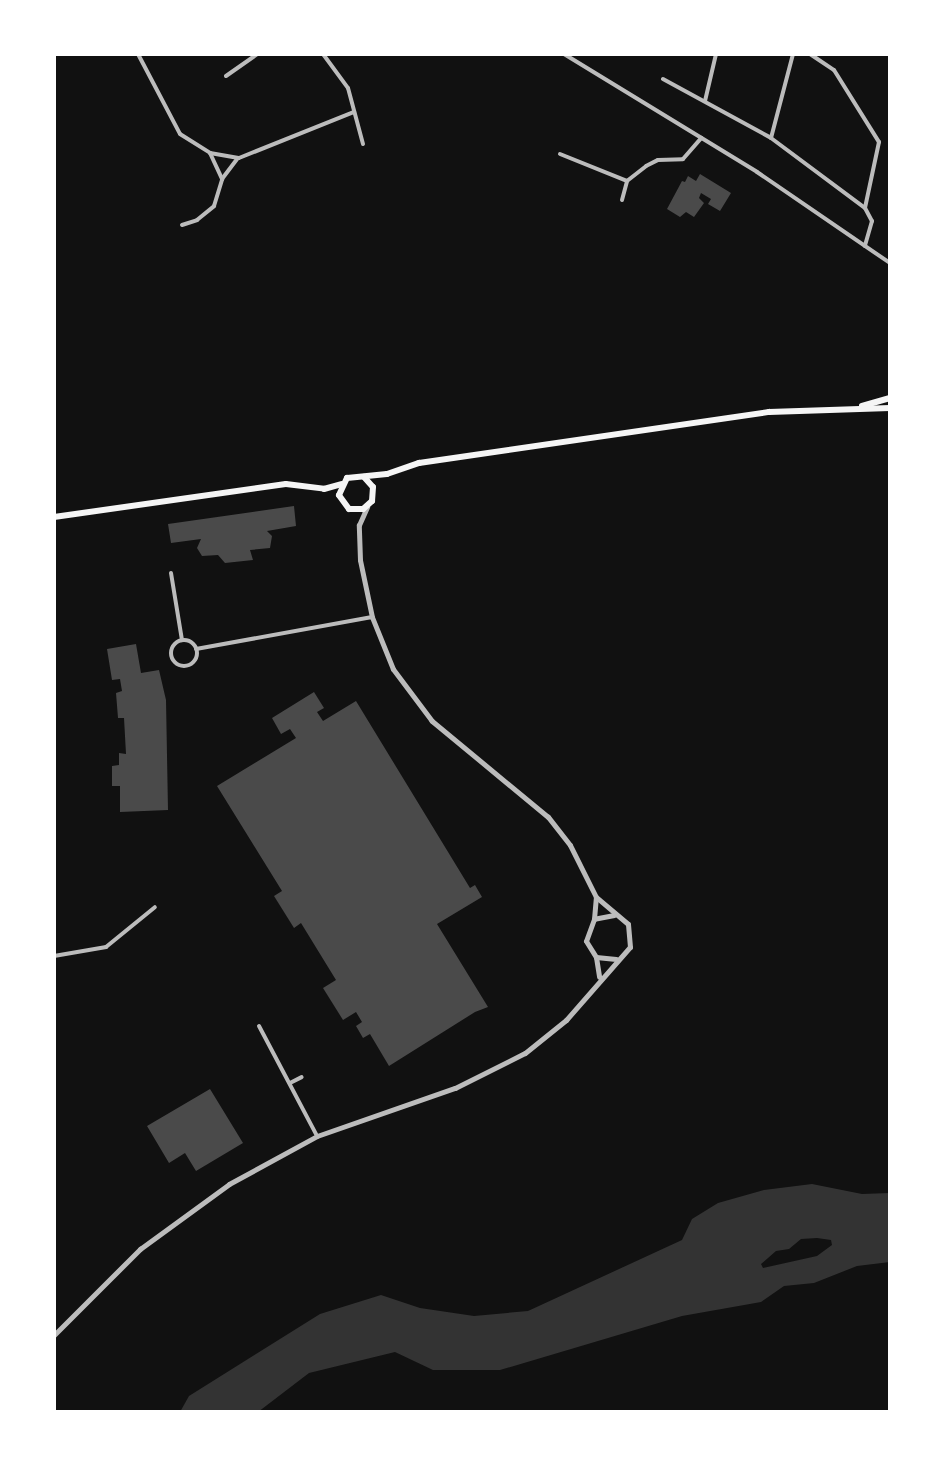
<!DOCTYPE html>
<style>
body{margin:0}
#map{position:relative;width:944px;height:1466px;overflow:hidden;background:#111;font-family:"Open Sans",sans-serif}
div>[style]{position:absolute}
.water>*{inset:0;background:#333}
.building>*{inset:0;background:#4a4a4a}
.minor>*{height:4px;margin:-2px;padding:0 2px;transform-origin:2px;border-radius:2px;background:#bcbcbc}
.minor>.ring{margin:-2px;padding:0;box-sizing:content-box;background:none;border:4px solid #bcbcbc;border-radius:50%}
.tertiary>*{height:5px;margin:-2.5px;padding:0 2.5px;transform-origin:2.5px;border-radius:2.5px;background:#bcbcbc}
.primary>*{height:6px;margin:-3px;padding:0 3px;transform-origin:3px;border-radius:3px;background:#f5f5f5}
span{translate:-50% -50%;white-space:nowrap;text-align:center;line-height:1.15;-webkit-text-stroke:8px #fff;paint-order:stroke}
.frame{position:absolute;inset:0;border:56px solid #fff;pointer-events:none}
</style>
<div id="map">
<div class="water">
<div style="clip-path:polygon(evenodd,812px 1184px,862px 1194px,890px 1193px,890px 1262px,857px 1266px,814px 1283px,784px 1286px,761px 1302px,682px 1316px,500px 1370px,433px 1370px,395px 1352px,309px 1373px,258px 1412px,180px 1412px,189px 1396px,320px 1314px,381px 1295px,420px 1308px,474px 1316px,528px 1311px,682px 1240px,692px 1219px,718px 1203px,764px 1190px,812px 1184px,817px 1238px,831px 1240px,832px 1245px,817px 1256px,763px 1268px,761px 1264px,776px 1251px,789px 1249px,801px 1239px,817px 1238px)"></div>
</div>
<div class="building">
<div style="clip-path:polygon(700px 174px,731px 193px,720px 211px,708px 204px,711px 199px,701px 193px,699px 198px,704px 203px,694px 217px,686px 212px,680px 217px,667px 209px,682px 181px,685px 182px,688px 176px,696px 181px)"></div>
<div style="clip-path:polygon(294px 506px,296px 526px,267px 531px,272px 536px,270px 548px,250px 550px,253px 560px,225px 563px,218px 555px,202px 556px,197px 548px,201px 539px,171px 543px,168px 524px)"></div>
<div style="clip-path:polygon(136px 644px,141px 673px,159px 670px,166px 700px,168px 810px,120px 812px,120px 786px,112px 786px,112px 766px,119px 765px,119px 753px,126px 754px,124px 718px,118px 718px,116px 693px,122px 691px,120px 679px,112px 680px,107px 649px)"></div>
<div style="clip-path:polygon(314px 692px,324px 708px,317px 712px,323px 721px,356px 701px,470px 888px,475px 885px,482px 897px,437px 924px,488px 1007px,475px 1012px,389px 1066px,370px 1034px,363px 1038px,356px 1026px,362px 1022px,356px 1012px,343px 1020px,323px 988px,336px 980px,301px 923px,294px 928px,274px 896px,282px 891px,217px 786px,296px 738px,290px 729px,281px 734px,272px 718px)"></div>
<div style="clip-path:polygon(210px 1089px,243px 1143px,196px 1171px,185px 1153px,169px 1163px,147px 1126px)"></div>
</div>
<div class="minor">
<div style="left:138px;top:54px;width:90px;rotate:62.3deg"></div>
<div style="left:180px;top:134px;width:36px;rotate:32deg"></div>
<div style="left:210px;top:153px;width:29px;rotate:10deg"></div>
<div style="left:239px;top:158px;width:124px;rotate:-21.8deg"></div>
<div style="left:323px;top:54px;width:42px;rotate:53.7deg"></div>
<div style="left:348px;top:88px;width:58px;rotate:75deg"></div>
<div style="left:564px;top:54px;width:226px;rotate:31.4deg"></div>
<div style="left:757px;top:172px;width:161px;rotate:34.4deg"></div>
<div style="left:810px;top:54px;width:29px;rotate:34deg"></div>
<div style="left:834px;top:70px;width:85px;rotate:58deg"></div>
<div style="left:879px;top:142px;width:67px;rotate:102deg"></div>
<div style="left:226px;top:76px;width:38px;rotate:-35deg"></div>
<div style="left:663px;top:79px;width:123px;rotate:28.6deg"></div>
<div style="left:771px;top:138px;width:117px;rotate:36.7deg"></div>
<div style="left:865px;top:208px;width:15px;rotate:62deg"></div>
<div style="left:872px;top:221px;width:26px;rotate:106deg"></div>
<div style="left:705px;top:101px;width:48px;rotate:-76.8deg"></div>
<div style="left:771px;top:138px;width:87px;rotate:-75.3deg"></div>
<div style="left:210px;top:153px;width:29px;rotate:65deg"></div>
<div style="left:560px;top:154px;width:72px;rotate:21.9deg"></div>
<div style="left:622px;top:200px;width:20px;rotate:-75deg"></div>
<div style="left:627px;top:181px;width:24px;rotate:-38deg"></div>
<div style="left:646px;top:166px;width:13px;rotate:-27deg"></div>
<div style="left:658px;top:160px;width:25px;rotate:-2deg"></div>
<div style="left:683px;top:159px;width:28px;rotate:-49deg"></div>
<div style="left:182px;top:225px;width:16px;rotate:-18deg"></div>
<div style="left:197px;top:220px;width:22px;rotate:-39deg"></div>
<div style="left:214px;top:206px;width:28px;rotate:-73deg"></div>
<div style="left:222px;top:179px;width:26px;rotate:-53deg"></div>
<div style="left:171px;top:573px;width:68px;rotate:80.7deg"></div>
<div class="ring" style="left:171px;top:640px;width:22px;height:22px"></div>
<div style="left:196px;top:649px;width:179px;rotate:-10.3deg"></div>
<div style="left:54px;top:956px;width:53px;rotate:-9.8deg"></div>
<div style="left:106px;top:947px;width:63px;rotate:-39.2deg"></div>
<div style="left:259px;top:1026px;width:124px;rotate:62.2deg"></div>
<div style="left:290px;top:1083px;width:13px;rotate:-27deg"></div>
</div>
<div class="tertiary">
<div style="left:614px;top:915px;width:20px;rotate:169deg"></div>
<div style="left:594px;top:919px;width:23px;rotate:110deg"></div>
<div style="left:586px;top:941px;width:19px;rotate:58deg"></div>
<div style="left:596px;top:957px;width:20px;rotate:6deg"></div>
<div style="left:594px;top:919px;width:21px;rotate:-85deg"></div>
<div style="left:596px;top:957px;width:20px;rotate:81deg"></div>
<div style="left:54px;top:1335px;width:122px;rotate:-45deg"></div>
<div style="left:140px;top:1249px;width:110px;rotate:-36.1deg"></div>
<div style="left:229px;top:1184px;width:100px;rotate:-28.6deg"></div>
<div style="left:317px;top:1136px;width:146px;rotate:-19.2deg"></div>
<div style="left:455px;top:1088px;width:78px;rotate:-26.6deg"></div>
<div style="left:525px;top:1053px;width:53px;rotate:-38.8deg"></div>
<div style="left:566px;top:1020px;width:97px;rotate:-48.8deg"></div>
<div style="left:630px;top:947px;width:23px;rotate:-95deg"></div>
<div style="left:628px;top:924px;width:42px;rotate:-139.8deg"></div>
<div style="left:596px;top:897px;width:58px;rotate:-116.6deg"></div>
<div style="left:570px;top:845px;width:36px;rotate:-128deg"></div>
<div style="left:548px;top:817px;width:151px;rotate:-140.4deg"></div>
<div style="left:432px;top:721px;width:65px;rotate:-126.9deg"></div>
<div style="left:393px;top:669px;width:56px;rotate:-112deg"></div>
<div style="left:372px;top:617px;width:58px;rotate:-101.9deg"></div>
<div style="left:360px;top:560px;width:35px;rotate:-92deg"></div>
<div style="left:359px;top:525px;width:20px;rotate:-66deg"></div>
</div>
<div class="primary">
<div style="left:862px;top:406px;width:29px;rotate:-16deg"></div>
<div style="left:364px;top:477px;width:13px;rotate:48deg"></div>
<div style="left:373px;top:487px;width:14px;rotate:94deg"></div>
<div style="left:372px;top:501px;width:12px;rotate:138deg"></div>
<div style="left:363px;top:509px;width:14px;rotate:180deg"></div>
<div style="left:349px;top:509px;width:17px;rotate:-126deg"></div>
<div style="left:339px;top:495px;width:19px;rotate:-65deg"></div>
<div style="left:347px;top:478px;width:40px;rotate:-5.7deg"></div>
<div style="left:387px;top:474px;width:34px;rotate:-19deg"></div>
<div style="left:419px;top:463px;width:354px;rotate:-8.3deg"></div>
<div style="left:769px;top:412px;width:121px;rotate:-1.9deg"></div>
<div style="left:54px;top:517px;width:234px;rotate:-8.1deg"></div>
<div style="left:286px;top:484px;width:38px;rotate:7deg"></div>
<div style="left:324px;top:489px;width:18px;rotate:-16deg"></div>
</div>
<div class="frame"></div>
</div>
